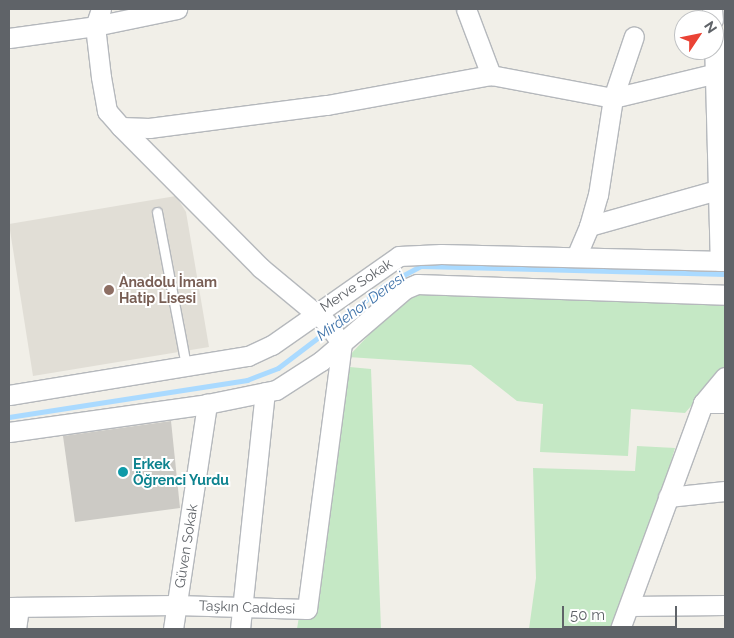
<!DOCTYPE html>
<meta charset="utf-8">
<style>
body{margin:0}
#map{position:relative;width:734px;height:638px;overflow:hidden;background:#f1efe8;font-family:Raleway,sans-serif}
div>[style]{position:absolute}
.education>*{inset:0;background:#e1ded6}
.green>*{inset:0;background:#c5e8c5}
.stream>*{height:4.5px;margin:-2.25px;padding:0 2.25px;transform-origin:2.25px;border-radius:2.25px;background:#aadaff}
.building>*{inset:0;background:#cccac5}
.roads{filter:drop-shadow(1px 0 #b5b8bc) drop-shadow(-1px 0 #b5b8bc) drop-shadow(0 1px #b5b8bc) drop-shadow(0 -1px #b5b8bc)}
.lane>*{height:9px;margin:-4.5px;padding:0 4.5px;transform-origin:4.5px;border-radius:4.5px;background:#fff}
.street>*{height:19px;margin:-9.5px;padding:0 9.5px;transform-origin:9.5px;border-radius:9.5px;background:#fff}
.dots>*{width:14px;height:14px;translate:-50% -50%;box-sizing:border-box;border:2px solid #fff;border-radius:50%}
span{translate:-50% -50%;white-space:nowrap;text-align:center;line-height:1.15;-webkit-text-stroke:4px #fff;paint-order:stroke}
.education-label{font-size:14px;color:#785e54;font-weight:700}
.left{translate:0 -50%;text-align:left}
.street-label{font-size:14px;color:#5f6368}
.culture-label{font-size:14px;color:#0d838f;font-weight:700}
.water-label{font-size:15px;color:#4174aa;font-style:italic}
.frame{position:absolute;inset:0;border:10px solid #5f6368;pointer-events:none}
.north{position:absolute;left:674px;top:10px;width:50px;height:50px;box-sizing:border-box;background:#fff;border:1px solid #bfc1c3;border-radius:50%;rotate:56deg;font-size:14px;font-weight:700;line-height:20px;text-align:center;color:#5f6368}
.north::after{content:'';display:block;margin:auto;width:18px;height:22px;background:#ea4335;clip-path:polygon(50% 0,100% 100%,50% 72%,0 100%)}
.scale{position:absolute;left:562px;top:606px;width:115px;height:22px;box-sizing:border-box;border:2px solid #5f6368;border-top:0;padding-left:6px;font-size:15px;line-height:18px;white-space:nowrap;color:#5f6368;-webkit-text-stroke:4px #fff;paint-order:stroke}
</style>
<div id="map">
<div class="education">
<div style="clip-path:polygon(176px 196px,186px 212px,209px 347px,33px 376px,9px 224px)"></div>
</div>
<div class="green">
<div style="clip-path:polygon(426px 289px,725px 299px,725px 367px,685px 413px,631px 409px,628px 456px,540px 452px,543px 404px,517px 401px,471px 365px,348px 357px,400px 302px)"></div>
<div style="clip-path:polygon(339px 366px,371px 369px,381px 629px,297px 629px)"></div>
<div style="clip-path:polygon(637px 446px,675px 448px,622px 629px,529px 629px,536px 578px,533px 468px,635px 471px)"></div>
</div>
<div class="stream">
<div style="left:333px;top:326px;width:66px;rotate:-38.3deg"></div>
<div style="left:385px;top:285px;width:40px;rotate:-28deg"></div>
<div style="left:420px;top:266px;width:305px;rotate:1.5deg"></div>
<div style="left:9px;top:417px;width:241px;rotate:-8.8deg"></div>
<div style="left:247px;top:380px;width:33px;rotate:-21deg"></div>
<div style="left:278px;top:368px;width:61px;rotate:-37.1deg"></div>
</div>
<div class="building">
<div style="clip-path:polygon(171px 421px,180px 508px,75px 522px,63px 436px)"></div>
</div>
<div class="roads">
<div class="lane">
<div style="left:157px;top:212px;width:157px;rotate:79.3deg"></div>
</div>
<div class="street">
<div style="left:101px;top:9px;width:18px;rotate:109deg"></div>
<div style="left:95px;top:26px;width:51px;rotate:83.3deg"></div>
<div style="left:101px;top:77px;width:35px;rotate:80deg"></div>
<div style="left:107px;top:111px;width:21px;rotate:49deg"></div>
<div style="left:121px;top:127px;width:28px;rotate:2deg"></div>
<div style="left:149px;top:128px;width:179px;rotate:-7.4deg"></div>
<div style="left:327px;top:105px;width:167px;rotate:-10.4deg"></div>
<div style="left:491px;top:75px;width:124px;rotate:10.7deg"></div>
<div style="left:613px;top:98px;width:115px;rotate:-13.6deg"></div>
<div style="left:466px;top:9px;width:71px;rotate:69.3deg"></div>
<div style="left:712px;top:9px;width:11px;rotate:85deg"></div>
<div style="left:9px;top:38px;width:87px;rotate:-7.9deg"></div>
<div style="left:95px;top:26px;width:84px;rotate:-11.7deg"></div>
<div style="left:714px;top:39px;width:222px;rotate:88.5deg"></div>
<div style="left:589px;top:226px;width:133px;rotate:-15.7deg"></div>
<div style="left:576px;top:257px;width:34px;rotate:-67deg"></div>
<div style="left:589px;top:226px;width:32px;rotate:-74deg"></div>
<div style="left:598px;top:195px;width:98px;rotate:-81.2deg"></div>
<div style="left:613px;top:98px;width:65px;rotate:-71.3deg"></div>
<div style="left:9px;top:395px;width:242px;rotate:-9.3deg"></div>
<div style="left:248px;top:356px;width:26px;rotate:-25deg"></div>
<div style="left:272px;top:345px;width:155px;rotate:-35deg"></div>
<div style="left:399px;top:256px;width:42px;rotate:-2.7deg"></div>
<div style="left:441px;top:254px;width:284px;rotate:1.4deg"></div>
<div style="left:703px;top:403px;width:22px"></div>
<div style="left:9px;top:432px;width:200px;rotate:-8deg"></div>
<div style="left:207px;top:404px;width:70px;rotate:-11.5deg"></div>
<div style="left:276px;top:390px;width:54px;rotate:-32.8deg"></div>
<div style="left:321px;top:361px;width:111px;rotate:-40.6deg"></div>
<div style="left:405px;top:289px;width:13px;rotate:-23deg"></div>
<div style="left:417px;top:284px;width:308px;rotate:2deg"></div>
<div style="left:668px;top:497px;width:57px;rotate:-6deg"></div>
<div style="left:629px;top:606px;width:96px;rotate:-0.6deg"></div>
<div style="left:9px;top:607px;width:167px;rotate:-0.7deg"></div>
<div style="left:176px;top:605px;width:131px;rotate:1.7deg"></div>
<div style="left:307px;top:609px;width:267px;rotate:-82.5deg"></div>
<div style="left:342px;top:344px;width:27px;rotate:-126deg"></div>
<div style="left:326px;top:322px;width:85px;rotate:-140.3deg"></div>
<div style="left:261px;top:268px;width:199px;rotate:-134.8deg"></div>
<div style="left:16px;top:629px;width:22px;rotate:-82deg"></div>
<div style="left:173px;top:629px;width:228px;rotate:-81.4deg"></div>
<div style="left:240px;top:629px;width:238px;rotate:-84deg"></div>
<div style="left:620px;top:629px;width:241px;rotate:-69.8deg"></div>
<div style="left:703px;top:403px;width:34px;rotate:-50deg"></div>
</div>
</div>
<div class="dots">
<div style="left:109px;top:290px;background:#8d6e63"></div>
<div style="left:123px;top:472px;background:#0f9aa8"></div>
</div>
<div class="education-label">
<span class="left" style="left:119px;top:290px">Anadolu İmam<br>Hatip Lisesi</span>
</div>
<div class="street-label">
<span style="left:356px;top:285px;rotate:-34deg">Merve Sokak</span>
<span style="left:186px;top:546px;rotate:-81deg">Güven Sokak</span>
<span style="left:247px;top:607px;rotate:2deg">Taşkın Caddesi</span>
</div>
<div class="culture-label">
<span class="left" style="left:133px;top:472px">Erkek<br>Öğrenci Yurdu</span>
</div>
<div class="water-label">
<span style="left:361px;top:307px;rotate:-36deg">Mirdehor Deresi</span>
</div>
<div class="frame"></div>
<div class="north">N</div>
<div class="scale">50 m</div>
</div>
